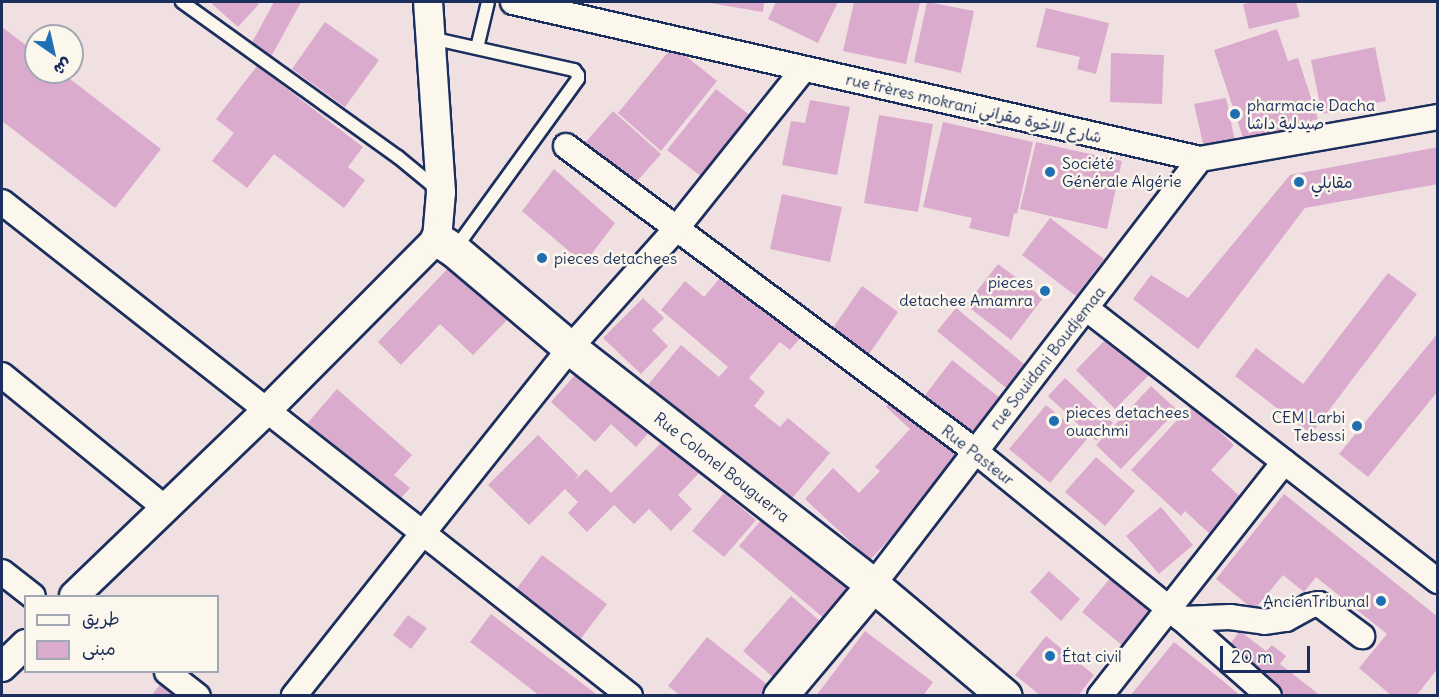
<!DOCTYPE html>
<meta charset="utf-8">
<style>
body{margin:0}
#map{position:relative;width:1439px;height:697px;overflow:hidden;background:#f1e0e2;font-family:Delius,"Playpen Sans Arabic",sans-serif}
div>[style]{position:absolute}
.building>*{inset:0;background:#daabcc}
.roads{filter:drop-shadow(2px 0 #1b2f5e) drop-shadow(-2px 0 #1b2f5e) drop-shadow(0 2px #1b2f5e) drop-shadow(0 -2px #1b2f5e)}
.service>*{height:12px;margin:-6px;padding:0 6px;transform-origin:6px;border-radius:6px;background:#fbf7ec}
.minor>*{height:24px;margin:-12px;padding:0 12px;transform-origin:12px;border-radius:12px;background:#fbf7ec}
.tertiary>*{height:28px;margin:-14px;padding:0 14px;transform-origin:14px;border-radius:14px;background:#fbf7ec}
.secondary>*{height:33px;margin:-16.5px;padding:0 16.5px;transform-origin:16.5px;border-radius:16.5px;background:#fbf7ec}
.dots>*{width:16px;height:16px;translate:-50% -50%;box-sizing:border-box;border:3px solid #fbf7ec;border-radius:50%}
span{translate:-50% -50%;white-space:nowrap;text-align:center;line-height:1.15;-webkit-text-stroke:5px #fbf7ec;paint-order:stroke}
.poi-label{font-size:16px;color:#1b2f5e}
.left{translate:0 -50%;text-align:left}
.right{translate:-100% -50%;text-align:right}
.street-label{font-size:16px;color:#1b2f5e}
.frame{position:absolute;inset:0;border:3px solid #1b2f5e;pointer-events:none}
.legend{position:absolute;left:24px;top:595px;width:195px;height:78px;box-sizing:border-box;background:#fbf7ec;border:2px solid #a1a7b3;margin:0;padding:8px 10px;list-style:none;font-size:18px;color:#1b2f5e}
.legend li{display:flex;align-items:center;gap:12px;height:30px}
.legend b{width:30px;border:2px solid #a1a7b3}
.north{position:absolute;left:24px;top:24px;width:60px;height:60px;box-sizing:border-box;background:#fbf7ec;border:2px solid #a1a7b3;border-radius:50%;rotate:146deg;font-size:16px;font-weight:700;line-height:24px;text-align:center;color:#1b2f5e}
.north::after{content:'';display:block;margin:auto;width:21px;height:27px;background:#1f6fb2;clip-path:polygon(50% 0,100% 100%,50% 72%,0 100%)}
.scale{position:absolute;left:1220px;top:646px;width:90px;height:27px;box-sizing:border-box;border:3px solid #1b2f5e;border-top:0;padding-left:8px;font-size:18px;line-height:21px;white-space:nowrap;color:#1b2f5e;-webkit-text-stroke:4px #fbf7ec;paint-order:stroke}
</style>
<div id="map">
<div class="building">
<div style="clip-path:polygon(214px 2px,257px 2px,259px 4px,238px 27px,212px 4px)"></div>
<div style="clip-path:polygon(274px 2px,301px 2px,271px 57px,250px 46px)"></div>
<div style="clip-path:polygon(704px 2px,764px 2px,763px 12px)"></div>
<div style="clip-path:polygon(776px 2px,838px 2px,818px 43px,768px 19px)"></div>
<div style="clip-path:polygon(854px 2px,920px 2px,906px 64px,843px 51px)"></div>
<div style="clip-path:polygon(927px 2px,974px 11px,961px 73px,914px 62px)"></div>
<div style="clip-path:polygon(1254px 2px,1296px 2px,1300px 17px,1249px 29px,1243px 4px)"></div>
<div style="clip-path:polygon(1046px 8px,1109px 23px,1096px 74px,1077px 69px,1080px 57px,1036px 47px)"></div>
<div style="clip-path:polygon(325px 22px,379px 60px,345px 107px,292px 69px)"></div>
<div style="clip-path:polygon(2px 27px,36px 53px,36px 72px,61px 72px,161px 149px,115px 208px,2px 121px)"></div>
<div style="clip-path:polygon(1277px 29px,1288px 61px,1298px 58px,1318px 119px,1245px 144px,1214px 50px)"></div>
<div style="clip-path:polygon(673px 46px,717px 81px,661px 151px,618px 113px)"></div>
<div style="clip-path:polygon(1375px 47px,1386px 101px,1322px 114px,1311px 60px)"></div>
<div style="clip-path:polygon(1111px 53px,1164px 55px,1162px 104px,1110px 102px)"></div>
<div style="clip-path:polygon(257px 66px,363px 147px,348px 167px,365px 180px,344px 208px,274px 154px,247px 188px,212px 161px,234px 133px,216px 119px)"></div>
<div style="clip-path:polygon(716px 89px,756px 120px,707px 181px,667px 150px)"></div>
<div style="clip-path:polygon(1226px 98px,1235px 141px,1204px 148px,1194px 104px)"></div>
<div style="clip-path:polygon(810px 100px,850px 107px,837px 175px,782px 165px,791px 121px,805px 123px)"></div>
<div style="clip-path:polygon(613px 111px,661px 154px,632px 187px,583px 145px)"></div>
<div style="clip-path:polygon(879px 115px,933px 124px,918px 212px,864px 203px)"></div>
<div style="clip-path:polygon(943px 122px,1033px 142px,1017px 214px,1014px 213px,1009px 237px,969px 228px,972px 218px,923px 207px)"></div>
<div style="clip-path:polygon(1036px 142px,1122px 161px,1107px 229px,1020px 209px)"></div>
<div style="clip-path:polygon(1438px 147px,1438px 184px,1305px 208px,1198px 349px,1133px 299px,1151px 275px,1188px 298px,1290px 175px)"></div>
<div style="clip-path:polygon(554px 169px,615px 223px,584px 264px,522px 211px)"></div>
<div style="clip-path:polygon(782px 194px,842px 207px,830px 262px,770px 249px)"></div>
<div style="clip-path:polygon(1050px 218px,1104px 259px,1076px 296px,1022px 255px)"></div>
<div style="clip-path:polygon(998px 264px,1043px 298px,1011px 340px,966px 305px)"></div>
<div style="clip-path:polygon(451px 265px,508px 319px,473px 355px,440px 324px,401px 365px,378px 342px)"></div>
<div style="clip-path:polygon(724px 273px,801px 337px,790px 350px,780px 342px,749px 378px,765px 392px,754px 406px,780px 427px,788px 418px,830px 453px,784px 508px,647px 386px,681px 345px,719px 377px,728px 367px,661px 310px,685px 281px,704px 297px)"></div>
<div style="clip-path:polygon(1388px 273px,1417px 294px,1311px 434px,1235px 376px,1256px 348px,1303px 384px)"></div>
<div style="clip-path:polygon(862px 286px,898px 312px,865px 360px,828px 335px)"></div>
<div style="clip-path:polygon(643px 298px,664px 318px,652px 330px,668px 346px,641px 374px,603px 338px)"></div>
<div style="clip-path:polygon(956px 308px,1030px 369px,1011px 392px,937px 331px)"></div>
<div style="clip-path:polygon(1438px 333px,1438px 391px,1368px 477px,1339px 454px)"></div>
<div style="clip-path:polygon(1111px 334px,1150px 374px,1115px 409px,1076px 370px)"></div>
<div style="clip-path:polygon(952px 360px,1005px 402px,975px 440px,922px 399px)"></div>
<div style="clip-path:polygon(584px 365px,653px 428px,636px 447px,611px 424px,595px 442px,551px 402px)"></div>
<div style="clip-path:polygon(1065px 378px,1113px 423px,1096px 441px,1048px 396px)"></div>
<div style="clip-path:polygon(1151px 386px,1177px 410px,1121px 469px,1096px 445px)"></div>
<div style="clip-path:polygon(337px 389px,412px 455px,394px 475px,410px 488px,394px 506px,304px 427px)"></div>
<div style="clip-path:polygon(894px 398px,962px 461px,870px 560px,805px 499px,833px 468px,859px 493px,880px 471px,875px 467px,910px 429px,886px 407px)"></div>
<div style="clip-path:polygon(1046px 405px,1087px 439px,1050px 483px,1009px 449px)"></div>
<div style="clip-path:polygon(1191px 405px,1234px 445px,1211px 470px,1246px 502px,1213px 537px,1185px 511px,1181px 516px,1131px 470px)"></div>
<div style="clip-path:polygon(538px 435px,578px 475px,575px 480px,586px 469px,611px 493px,666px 438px,700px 472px,678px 495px,692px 509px,671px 531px,649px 509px,634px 524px,614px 505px,587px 532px,568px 513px,578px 502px,565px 489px,529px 525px,488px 485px)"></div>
<div style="clip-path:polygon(1096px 457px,1135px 491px,1105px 526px,1065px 492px)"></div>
<div style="clip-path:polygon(724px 493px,756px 520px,724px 557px,692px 531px)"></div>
<div style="clip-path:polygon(1284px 494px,1438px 617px,1438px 668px,1416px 696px,1392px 696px,1359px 668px,1387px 634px,1316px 577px,1304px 592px,1283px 575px,1254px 610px,1216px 579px)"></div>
<div style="clip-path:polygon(1161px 507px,1193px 545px,1159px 574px,1126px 536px)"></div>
<div style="clip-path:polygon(768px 512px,855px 585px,826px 620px,739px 546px)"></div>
<div style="clip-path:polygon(542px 555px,607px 604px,576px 645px,511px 596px)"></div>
<div style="clip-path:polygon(1049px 571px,1080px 599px,1061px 621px,1030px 592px)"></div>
<div style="clip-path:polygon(1112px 576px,1154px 611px,1124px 647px,1082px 612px)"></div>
<div style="clip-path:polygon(791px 596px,828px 628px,780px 683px,743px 651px)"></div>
<div style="clip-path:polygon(491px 614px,596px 694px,594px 696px,540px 696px,470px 642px)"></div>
<div style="clip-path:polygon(408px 615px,427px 628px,411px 649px,393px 635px)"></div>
<div style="clip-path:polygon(865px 631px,933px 682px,923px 696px,816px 696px)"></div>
<div style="clip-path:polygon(1240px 631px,1266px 651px,1272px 645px,1286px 656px,1280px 664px,1321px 696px,1287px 696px,1226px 649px)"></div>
<div style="clip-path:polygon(1046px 636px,1094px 675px,1078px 696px,1041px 696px,1015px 675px)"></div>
<div style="clip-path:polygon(707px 637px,773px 689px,769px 696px,681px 696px,668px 686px)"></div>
<div style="clip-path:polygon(1174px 642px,1223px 681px,1241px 696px,1130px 696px)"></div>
<div style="clip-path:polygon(162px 682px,178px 696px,151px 696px)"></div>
</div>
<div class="roads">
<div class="service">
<div style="left:182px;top:2px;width:266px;rotate:35.7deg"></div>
<div style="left:398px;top:157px;width:50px;rotate:39.4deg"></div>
<div style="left:431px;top:38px;width:147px;rotate:12.6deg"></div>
<div style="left:574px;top:70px;width:6px;rotate:51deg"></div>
<div style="left:578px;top:75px;width:4px;rotate:90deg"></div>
<div style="left:578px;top:79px;width:210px;rotate:125.9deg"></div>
<div style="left:477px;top:48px;width:47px;rotate:-76.6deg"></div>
</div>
<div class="minor">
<div style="left:513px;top:2px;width:705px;rotate:12.87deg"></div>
<div style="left:1200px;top:159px;width:242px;rotate:-10deg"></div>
<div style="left:566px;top:146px;width:510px;rotate:36.71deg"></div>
<div style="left:975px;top:451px;width:267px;rotate:39.1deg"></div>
<div style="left:1182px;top:619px;width:116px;rotate:41.5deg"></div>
<div style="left:2px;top:202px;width:536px;rotate:38.18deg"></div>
<div style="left:423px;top:533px;width:208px;rotate:128.4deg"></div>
<div style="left:1087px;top:309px;width:444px;rotate:37.8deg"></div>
<div style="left:2px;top:375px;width:210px;rotate:39.2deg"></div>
<div style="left:2px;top:572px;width:39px;rotate:38deg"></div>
<div style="left:873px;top:585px;width:537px;rotate:-52.49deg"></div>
<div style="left:1182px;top:619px;width:48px;rotate:-2.4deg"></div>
<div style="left:1230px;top:617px;width:34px;rotate:8deg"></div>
<div style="left:1264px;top:622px;width:22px;rotate:-8deg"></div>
<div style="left:1286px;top:619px;width:26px;rotate:-29deg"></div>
<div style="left:1309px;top:606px;width:10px;rotate:-11deg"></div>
<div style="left:1319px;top:604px;width:54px;rotate:36.7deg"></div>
<div style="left:167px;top:672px;width:39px;rotate:38deg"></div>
<div style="left:630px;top:696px;width:263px;rotate:-141.8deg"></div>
<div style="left:423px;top:533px;width:236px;rotate:-51.5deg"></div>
<div style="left:570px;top:348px;width:159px;rotate:-48.3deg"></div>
<div style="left:676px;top:229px;width:203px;rotate:-51.4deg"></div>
<div style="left:1100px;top:696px;width:298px;rotate:-51.8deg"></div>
</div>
<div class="tertiary">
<div style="left:74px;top:596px;width:267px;rotate:-43.9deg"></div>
<div style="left:266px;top:411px;width:243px;rotate:-45.2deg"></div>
<div style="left:437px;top:239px;width:47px;rotate:-85.1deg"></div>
<div style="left:441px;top:192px;width:190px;rotate:-93.9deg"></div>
<div style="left:2px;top:667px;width:33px;rotate:-44deg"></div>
</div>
<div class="secondary">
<div style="left:437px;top:239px;width:20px;rotate:33deg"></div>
<div style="left:454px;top:250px;width:152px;rotate:40.2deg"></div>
<div style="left:570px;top:348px;width:385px;rotate:38deg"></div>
<div style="left:873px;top:585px;width:172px;rotate:40.1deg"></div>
<div style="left:780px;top:696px;width:145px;rotate:-50deg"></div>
</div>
</div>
<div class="dots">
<div style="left:1235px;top:114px;background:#1f6fb2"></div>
<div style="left:1050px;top:172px;background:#1f6fb2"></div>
<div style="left:1299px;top:182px;background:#1f6fb2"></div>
<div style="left:542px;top:258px;background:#1f6fb2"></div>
<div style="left:1045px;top:291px;background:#1f6fb2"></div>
<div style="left:1054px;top:421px;background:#1f6fb2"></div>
<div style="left:1357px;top:426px;background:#1f6fb2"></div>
<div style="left:1381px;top:601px;background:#1f6fb2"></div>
<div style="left:1050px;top:656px;background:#1f6fb2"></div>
</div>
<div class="poi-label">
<span class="left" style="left:1247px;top:114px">pharmacie Dacha<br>صيدلية داشا</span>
<span class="left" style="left:1062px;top:172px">Société<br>Générale Algérie</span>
<span class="left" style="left:1311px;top:182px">مقابلي</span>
<span class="left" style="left:554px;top:258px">pieces detachees</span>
<span class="right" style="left:1033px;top:291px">pieces<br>detachee Amamra</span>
<span class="left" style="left:1066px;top:421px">pieces detachees<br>ouachmi</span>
<span class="right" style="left:1345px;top:426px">CEM Larbi<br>Tebessi</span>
<span class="right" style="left:1369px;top:601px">AncienTribunal</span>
<span class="left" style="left:1062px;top:656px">État civil</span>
</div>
<div class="street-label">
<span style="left:974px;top:108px;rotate:13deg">rue frères mokrani شارع الاخوة مقراني</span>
<span style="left:1047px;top:358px;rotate:-52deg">rue Souidani Boudjemaa</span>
<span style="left:978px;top:455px;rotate:38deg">Rue Pasteur</span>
<span style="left:722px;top:467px;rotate:38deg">Rue Colonel Bouguerra</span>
</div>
<div class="frame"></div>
<ul class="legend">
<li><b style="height:8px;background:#fbf7ec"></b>طريق</li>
<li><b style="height:16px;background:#daabcc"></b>مبنى</li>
</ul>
<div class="north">ش</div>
<div class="scale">20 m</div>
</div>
